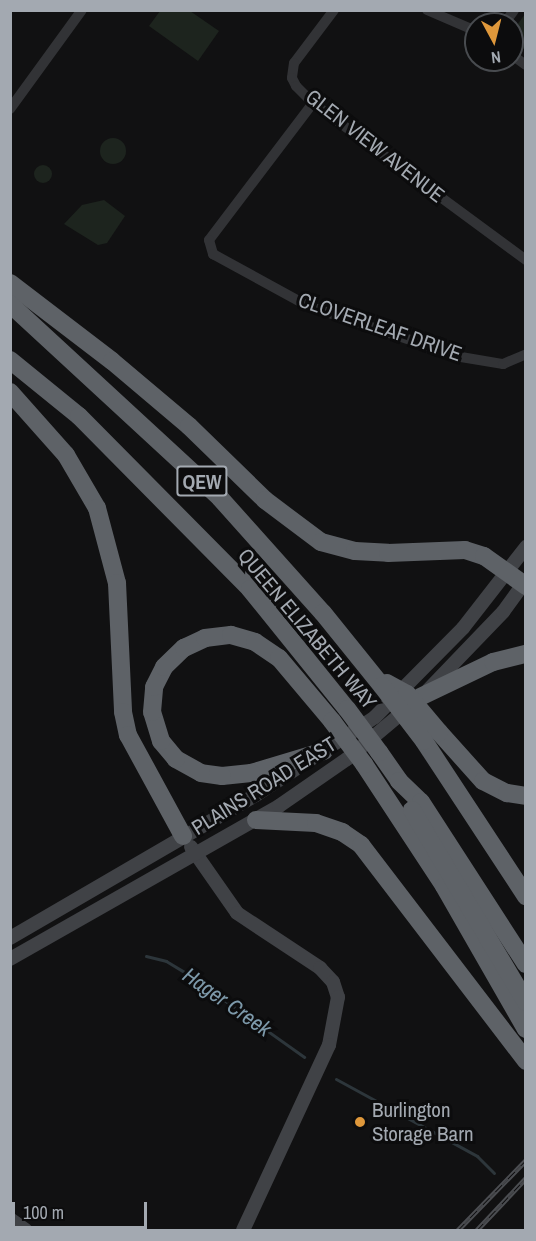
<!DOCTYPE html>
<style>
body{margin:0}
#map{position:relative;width:536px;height:1241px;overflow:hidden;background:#111112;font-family:"Archivo Narrow",sans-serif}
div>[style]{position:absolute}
.green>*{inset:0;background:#1d241e}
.round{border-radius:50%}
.stream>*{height:3px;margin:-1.5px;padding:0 1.5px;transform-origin:1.5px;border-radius:1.5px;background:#2d363b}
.street>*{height:10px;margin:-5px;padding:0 5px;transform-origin:5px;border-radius:5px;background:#323336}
.secondary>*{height:14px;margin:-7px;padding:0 7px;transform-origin:7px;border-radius:7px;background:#404246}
.highway>*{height:18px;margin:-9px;padding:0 9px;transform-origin:9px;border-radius:9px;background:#5e6267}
.rail>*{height:5px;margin-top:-2.5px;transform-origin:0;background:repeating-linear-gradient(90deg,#0c0c0d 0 9px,#4b4d51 0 18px);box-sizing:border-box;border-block:2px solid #4b4d51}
.highway-bridge>*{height:18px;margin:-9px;padding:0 9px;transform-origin:9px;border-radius:9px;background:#5e6267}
.dots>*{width:16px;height:16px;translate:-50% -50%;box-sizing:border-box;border:3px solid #0c0c0d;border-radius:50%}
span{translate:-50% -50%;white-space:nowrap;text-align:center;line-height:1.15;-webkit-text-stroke:6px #0c0c0d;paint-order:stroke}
.shield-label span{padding:2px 4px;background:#0c0c0d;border:2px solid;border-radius:4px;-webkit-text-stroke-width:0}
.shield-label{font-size:20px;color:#a3a9b1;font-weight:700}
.street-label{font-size:21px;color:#a3a9b1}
.poi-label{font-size:21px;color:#a3a9b1}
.left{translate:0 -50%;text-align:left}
.water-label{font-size:22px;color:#7d99aa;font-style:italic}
.frame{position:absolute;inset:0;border:12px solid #a3a9b1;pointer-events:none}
.north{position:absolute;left:464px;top:12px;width:60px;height:60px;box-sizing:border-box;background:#0c0c0d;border:2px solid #484b4f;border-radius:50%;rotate:173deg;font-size:16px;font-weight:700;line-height:24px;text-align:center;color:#a3a9b1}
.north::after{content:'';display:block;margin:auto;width:21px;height:27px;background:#df983b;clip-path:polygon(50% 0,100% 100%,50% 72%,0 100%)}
.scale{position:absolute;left:12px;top:1202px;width:135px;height:27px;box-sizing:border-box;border:3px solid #a3a9b1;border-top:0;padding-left:8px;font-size:18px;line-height:21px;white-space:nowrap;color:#a3a9b1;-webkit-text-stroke:4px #0c0c0d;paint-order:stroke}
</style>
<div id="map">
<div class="green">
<div style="clip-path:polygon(160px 11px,190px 11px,219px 31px,198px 61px,149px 26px)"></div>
<div style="clip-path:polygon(525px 14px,525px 50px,512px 40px,512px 32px)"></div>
<div class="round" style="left:100px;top:138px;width:26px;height:26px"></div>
<div class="round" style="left:34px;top:165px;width:18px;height:18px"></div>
<div style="clip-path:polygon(104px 200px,125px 216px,107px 243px,98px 245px,64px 224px,82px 205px)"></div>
</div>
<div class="stream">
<div style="left:146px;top:956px;width:21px;rotate:14deg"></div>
<div style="left:166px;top:961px;width:23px;rotate:31deg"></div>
<div style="left:186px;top:973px;width:145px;rotate:35.4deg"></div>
<div style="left:336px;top:1079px;width:161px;rotate:28.6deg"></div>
<div style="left:477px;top:1156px;width:24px;rotate:45deg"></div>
</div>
<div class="street">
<div style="left:334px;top:10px;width:66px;rotate:127deg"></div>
<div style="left:294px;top:63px;width:15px;rotate:98deg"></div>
<div style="left:292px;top:78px;width:9px;rotate:63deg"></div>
<div style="left:296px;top:86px;width:24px;rotate:45deg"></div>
<div style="left:313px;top:103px;width:265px;rotate:36.4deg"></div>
<div style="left:427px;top:10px;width:53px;rotate:23.2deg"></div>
<div style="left:504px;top:24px;width:17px;rotate:-54deg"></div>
<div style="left:512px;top:55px;width:17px;rotate:36deg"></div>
<div style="left:313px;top:103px;width:172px;rotate:127.2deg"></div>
<div style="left:209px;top:240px;width:15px;rotate:74deg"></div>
<div style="left:213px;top:254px;width:108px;rotate:28.7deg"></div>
<div style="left:308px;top:306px;width:161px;rotate:18.4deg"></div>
<div style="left:461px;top:357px;width:43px;rotate:9.5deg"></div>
<div style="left:503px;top:364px;width:25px;rotate:-23deg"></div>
<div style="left:10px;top:109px;width:122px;rotate:-54deg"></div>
</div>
<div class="secondary">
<div style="left:428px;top:690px;width:108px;rotate:-46.1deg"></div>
<div style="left:503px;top:612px;width:39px;rotate:-54deg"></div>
<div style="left:191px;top:847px;width:80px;rotate:55.1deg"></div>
<div style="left:237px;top:913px;width:100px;rotate:33.5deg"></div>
<div style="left:320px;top:968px;width:19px;rotate:47deg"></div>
<div style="left:333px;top:982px;width:16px;rotate:72deg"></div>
<div style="left:338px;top:997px;width:49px;rotate:100.6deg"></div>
<div style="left:329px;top:1045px;width:204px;rotate:114.9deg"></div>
<div style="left:10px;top:938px;width:285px;rotate:-30.2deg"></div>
<div style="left:256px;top:795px;width:142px;rotate:-33.2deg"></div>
<div style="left:375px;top:717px;width:125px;rotate:-45.3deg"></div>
<div style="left:463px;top:628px;width:103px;rotate:-52.1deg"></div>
<div style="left:10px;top:959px;width:309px;rotate:-29.6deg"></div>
<div style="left:279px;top:806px;width:83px;rotate:-34.7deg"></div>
<div style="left:347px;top:759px;width:81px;rotate:-40deg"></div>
<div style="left:10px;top:1219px;width:19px;rotate:35deg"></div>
</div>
<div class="highway">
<div style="left:10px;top:283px;width:128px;rotate:37.4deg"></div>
<div style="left:112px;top:361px;width:101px;rotate:40.2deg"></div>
<div style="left:189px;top:426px;width:106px;rotate:44.2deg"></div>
<div style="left:265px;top:500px;width:70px;rotate:36.9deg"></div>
<div style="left:321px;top:542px;width:35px;rotate:15deg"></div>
<div style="left:355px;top:551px;width:33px;rotate:3deg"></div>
<div style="left:388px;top:553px;width:77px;rotate:-2.2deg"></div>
<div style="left:465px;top:550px;width:20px;rotate:18deg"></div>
<div style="left:484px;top:556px;width:52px;rotate:35.5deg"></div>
<div style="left:10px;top:304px;width:286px;rotate:42.7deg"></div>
<div style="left:220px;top:498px;width:154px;rotate:48.2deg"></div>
<div style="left:323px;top:613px;width:94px;rotate:51.1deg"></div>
<div style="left:10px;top:360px;width:89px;rotate:39.1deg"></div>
<div style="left:79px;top:416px;width:243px;rotate:45.3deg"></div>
<div style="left:250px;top:589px;width:154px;rotate:51.1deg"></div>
<div style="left:10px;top:392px;width:84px;rotate:48.4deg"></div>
<div style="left:66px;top:455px;width:61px;rotate:59.7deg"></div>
<div style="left:97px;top:508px;width:78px;rotate:75.1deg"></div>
<div style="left:117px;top:583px;width:129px;rotate:87.3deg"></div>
<div style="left:123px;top:712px;width:24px;rotate:78deg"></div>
<div style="left:128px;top:735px;width:115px;rotate:61.4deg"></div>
<div style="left:420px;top:697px;width:81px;rotate:-25.6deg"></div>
<div style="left:493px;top:662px;width:34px;rotate:-14deg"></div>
<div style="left:439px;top:732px;width:66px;rotate:48.1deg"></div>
<div style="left:483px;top:781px;width:27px;rotate:27deg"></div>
<div style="left:507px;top:793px;width:19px;rotate:9deg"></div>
<div style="left:424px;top:741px;width:186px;rotate:56.7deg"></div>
<div style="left:324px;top:751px;width:76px;rotate:163.2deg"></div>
<div style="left:251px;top:773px;width:29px;rotate:174deg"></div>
<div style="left:222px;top:776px;width:21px;rotate:-172deg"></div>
<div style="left:201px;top:773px;width:29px;rotate:-151deg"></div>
<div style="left:176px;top:759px;width:23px;rotate:-130deg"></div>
<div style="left:161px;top:741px;width:30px;rotate:-107deg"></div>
<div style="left:152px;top:712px;width:25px;rotate:-85deg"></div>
<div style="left:154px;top:687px;width:22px;rotate:-63deg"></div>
<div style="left:164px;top:667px;width:28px;rotate:-44deg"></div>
<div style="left:184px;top:648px;width:23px;rotate:-25deg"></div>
<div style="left:205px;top:638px;width:26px;rotate:-7deg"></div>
<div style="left:231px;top:635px;width:25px;rotate:16deg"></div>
<div style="left:255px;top:642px;width:29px;rotate:34deg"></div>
<div style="left:279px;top:658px;width:82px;rotate:49.9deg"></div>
<div style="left:379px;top:752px;width:35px;rotate:55deg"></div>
<div style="left:399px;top:781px;width:30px;rotate:44deg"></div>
<div style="left:421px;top:802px;width:193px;rotate:57.1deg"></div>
<div style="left:364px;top:764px;width:146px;rotate:56.7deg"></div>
<div style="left:444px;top:886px;width:165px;rotate:60.2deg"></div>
<div style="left:412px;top:810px;width:223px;rotate:59.3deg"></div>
<div style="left:256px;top:820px;width:60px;rotate:2.9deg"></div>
<div style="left:316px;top:823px;width:28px;rotate:19deg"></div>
<div style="left:342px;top:832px;width:23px;rotate:34deg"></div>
<div style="left:361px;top:845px;width:272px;rotate:52.6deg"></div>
</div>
<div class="rail">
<div style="left:458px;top:1230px;width:98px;rotate:-45.8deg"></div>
<div style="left:477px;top:1230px;width:71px;rotate:-46.7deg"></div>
</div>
<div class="highway-bridge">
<div style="left:387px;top:683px;width:23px;rotate:29deg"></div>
<div style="left:407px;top:694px;width:50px;rotate:49.9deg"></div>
<div style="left:382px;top:686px;width:69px;rotate:52.6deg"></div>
<div style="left:347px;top:709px;width:54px;rotate:53.3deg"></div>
<div style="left:332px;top:721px;width:54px;rotate:53.3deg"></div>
</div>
<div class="dots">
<div style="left:360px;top:1122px;background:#df983b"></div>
</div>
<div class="shield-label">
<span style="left:202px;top:481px">QEW</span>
</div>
<div class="street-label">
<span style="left:375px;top:146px;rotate:38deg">GLEN VIEW AVENUE</span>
<span style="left:380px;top:327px;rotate:19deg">CLOVERLEAF DRIVE</span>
<span style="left:307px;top:629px;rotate:50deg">QUEEN ELIZABETH WAY</span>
<span style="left:264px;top:786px;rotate:-32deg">PLAINS ROAD EAST</span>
</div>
<div class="poi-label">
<span class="left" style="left:372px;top:1122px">Burlington<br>Storage Barn</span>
</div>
<div class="water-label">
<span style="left:227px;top:1002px;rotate:35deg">Hager Creek</span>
</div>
<div class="frame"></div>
<div class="north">N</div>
<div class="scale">100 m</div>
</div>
